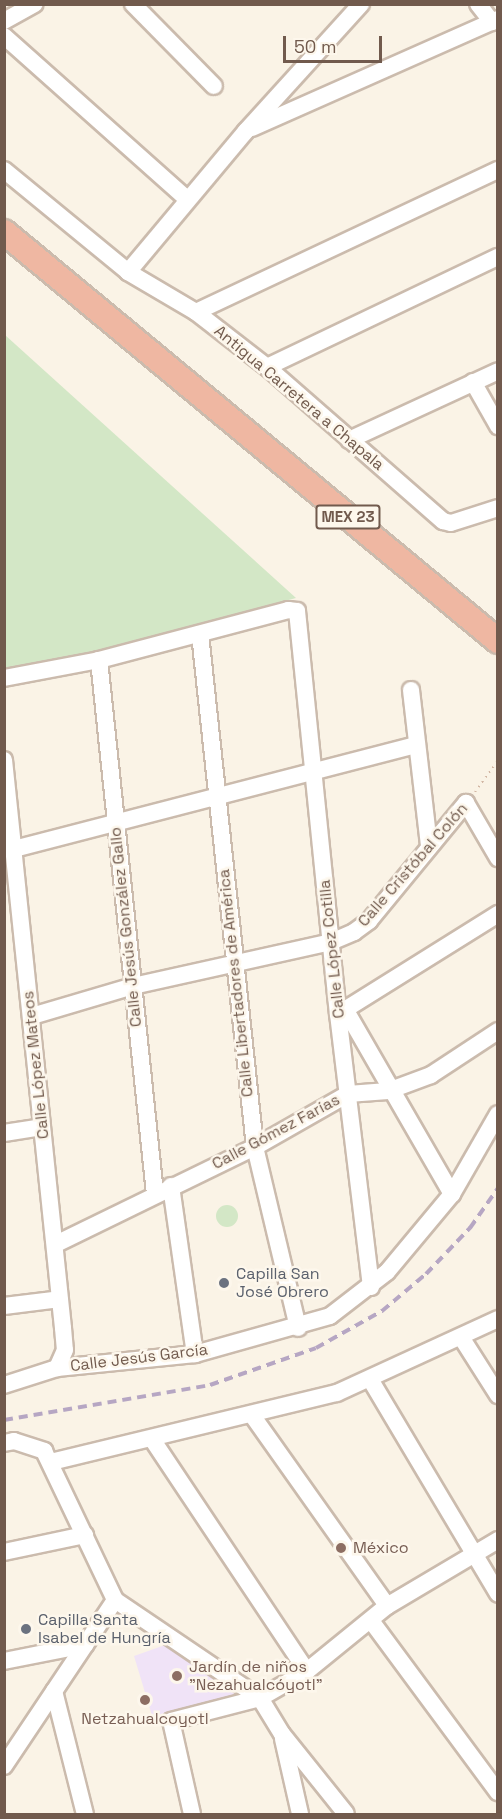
<!DOCTYPE html>
<meta charset="utf-8">
<style>
body{margin:0}
#map{position:relative;width:502px;height:1819px;overflow:hidden;background:#faf3e6;font-family:"Space Grotesk",sans-serif}
div>[style]{position:absolute}
.education>*{inset:0;background:#f0e3f7}
.green>*{inset:0;background:#d3e7c6}
.round{border-radius:50%}
.path>*{height:2px;margin-top:-1px;transform-origin:0;background:repeating-linear-gradient(90deg,#d2b6a3 0 1.5px,transparent 0 6px)}
.roads{filter:drop-shadow(2px 0 #cbbbad) drop-shadow(-2px 0 #cbbbad) drop-shadow(0 2px #cbbbad) drop-shadow(0 -2px #cbbbad)}
.minor>*{height:16px;margin:-8px;padding:0 8px;transform-origin:8px;border-radius:8px;background:#fff}
.highway>*{height:24px;margin:-12px;padding:0 12px;transform-origin:12px;border-radius:12px;background:#efb7a2}
.rail>*{height:4px;margin-top:-2px;transform-origin:0;background:repeating-linear-gradient(90deg,#b6a6c3 0 9px,transparent 0 15px)}
.dots>*{width:16px;height:16px;translate:-50% -50%;box-sizing:border-box;border:3px solid #fdf7ec;border-radius:50%}
span{translate:-50% -50%;white-space:nowrap;text-align:center;line-height:1.15;-webkit-text-stroke:5px #fdf7ec;paint-order:stroke}
.shield-label span{padding:2px 4px;background:#fdf7ec;border:2px solid;border-radius:4px;-webkit-text-stroke-width:0}
.shield-label{font-size:15px;color:#715a4d;font-weight:700}
.street-label{font-size:16px;color:#715a4d}
.worship-label{font-size:16px;color:#5b616d}
.left{translate:0 -50%;text-align:left}
.education-label{font-size:16px;color:#785e54}
.frame{position:absolute;inset:0;border:6px solid #715a4d;pointer-events:none}
.scale{position:absolute;left:283px;top:36px;width:99px;height:27px;box-sizing:border-box;border:3px solid #715a4d;border-top:0;padding-left:8px;font-size:18px;line-height:21px;white-space:nowrap;color:#715a4d;-webkit-text-stroke:4px #fdf7ec;paint-order:stroke}
</style>
<div id="map">
<div class="education">
<div style="clip-path:polygon(168px 1644px,244px 1695px,153px 1719px,134px 1656px)"></div>
</div>
<div class="green">
<div style="clip-path:polygon(5px 335px,296px 598px,4px 676px)"></div>
<div class="round" style="left:216px;top:1205px;width:22px;height:22px"></div>
</div>
<div class="path">
<div style="left:475px;top:792px;width:39px;rotate:-54deg"></div>
</div>
<div class="roads">
<div class="minor">
<div style="left:133px;top:4px;width:115px;rotate:45.4deg"></div>
<div style="left:478px;top:4px;width:23px;rotate:52deg"></div>
<div style="left:4px;top:21px;width:35px;rotate:-29deg"></div>
<div style="left:4px;top:36px;width:245px;rotate:41.7deg"></div>
<div style="left:252px;top:128px;width:269px;rotate:-23.9deg"></div>
<div style="left:4px;top:170px;width:161px;rotate:39.4deg"></div>
<div style="left:128px;top:272px;width:79px;rotate:30.5deg"></div>
<div style="left:196px;top:312px;width:90px;rotate:37.8deg"></div>
<div style="left:267px;top:367px;width:234px;rotate:41.2deg"></div>
<div style="left:443px;top:521px;width:8px;rotate:14deg"></div>
<div style="left:451px;top:523px;width:49px;rotate:-17.7deg"></div>
<div style="left:128px;top:272px;width:184px;rotate:-50.1deg"></div>
<div style="left:246px;top:131px;width:171px;rotate:-47.8deg"></div>
<div style="left:196px;top:312px;width:334px;rotate:-25.2deg"></div>
<div style="left:267px;top:367px;width:256px;rotate:-25.5deg"></div>
<div style="left:473px;top:382px;width:51px;rotate:60.4deg"></div>
<div style="left:349px;top:440px;width:164px;rotate:-24.8deg"></div>
<div style="left:200px;top:634px;width:516px;rotate:83.88deg"></div>
<div style="left:255px;top:1147px;width:186px;rotate:76.6deg"></div>
<div style="left:99px;top:660px;width:537px;rotate:84.01deg"></div>
<div style="left:4px;top:678px;width:97px;rotate:-10.7deg"></div>
<div style="left:99px;top:660px;width:196px;rotate:-14.8deg"></div>
<div style="left:288px;top:610px;width:9px;rotate:6deg"></div>
<div style="left:297px;top:611px;width:405px;rotate:84.2deg"></div>
<div style="left:338px;top:1014px;width:275px;rotate:83.1deg"></div>
<div style="left:411px;top:690px;width:157px;rotate:83.4deg"></div>
<div style="left:4px;top:760px;width:571px;rotate:84.07deg"></div>
<div style="left:63px;top:1328px;width:22px;rotate:85deg"></div>
<div style="left:65px;top:1350px;width:20px;rotate:114deg"></div>
<div style="left:14px;top:849px;width:416px;rotate:-14.5deg"></div>
<div style="left:345px;top:1009px;width:214px;rotate:60deg"></div>
<div style="left:338px;top:1014px;width:189px;rotate:-32deg"></div>
<div style="left:32px;top:1016px;width:105px;rotate:-16.5deg"></div>
<div style="left:133px;top:986px;width:203px;rotate:-12.5deg"></div>
<div style="left:331px;top:942px;width:25px;rotate:-23deg"></div>
<div style="left:354px;top:932px;width:19px;rotate:-36deg"></div>
<div style="left:369px;top:921px;width:153px;rotate:-50.6deg"></div>
<div style="left:466px;top:803px;width:64px;rotate:59.8deg"></div>
<div style="left:4px;top:1133px;width:38px;rotate:-9deg"></div>
<div style="left:171px;top:1186px;width:170px;rotate:81.9deg"></div>
<div style="left:56px;top:1244px;width:221px;rotate:-26deg"></div>
<div style="left:255px;top:1147px;width:107px;rotate:-29.7deg"></div>
<div style="left:348px;top:1094px;width:40px;rotate:-4.3deg"></div>
<div style="left:388px;top:1091px;width:46px;rotate:-20.4deg"></div>
<div style="left:431px;top:1075px;width:80px;rotate:-33.3deg"></div>
<div style="left:4px;top:1306px;width:56px;rotate:-7.1deg"></div>
<div style="left:461px;top:1337px;width:69px;rotate:57.5deg"></div>
<div style="left:370px;top:1379px;width:250px;rotate:59.2deg"></div>
<div style="left:4px;top:1385px;width:56px;rotate:-17.8deg"></div>
<div style="left:57px;top:1368px;width:139px;rotate:-5.8deg"></div>
<div style="left:195px;top:1354px;width:140px;rotate:-15.7deg"></div>
<div style="left:330px;top:1316px;width:72px;rotate:-37.7deg"></div>
<div style="left:387px;top:1272px;width:102px;rotate:-50.2deg"></div>
<div style="left:452px;top:1194px;width:92px;rotate:-60.1deg"></div>
<div style="left:252px;top:1415px;width:234px;rotate:54.7deg"></div>
<div style="left:152px;top:1439px;width:279px;rotate:56.3deg"></div>
<div style="left:4px;top:1443px;width:10px;rotate:-11deg"></div>
<div style="left:14px;top:1441px;width:32px;rotate:18deg"></div>
<div style="left:44px;top:1451px;width:165px;rotate:64.5deg"></div>
<div style="left:115px;top:1600px;width:175px;rotate:34.1deg"></div>
<div style="left:260px;top:1698px;width:42px;rotate:58.6deg"></div>
<div style="left:282px;top:1734px;width:102px;rotate:51.3deg"></div>
<div style="left:51px;top:1462px;width:294px;rotate:-13.6deg"></div>
<div style="left:337px;top:1393px;width:177px;rotate:-24.7deg"></div>
<div style="left:4px;top:1552px;width:83px;rotate:-11.9deg"></div>
<div style="left:372px;top:1622px;width:212px;rotate:53.5deg"></div>
<div style="left:4px;top:1661px;width:83px;rotate:-11.2deg"></div>
<div style="left:54px;top:1691px;width:127px;rotate:75.9deg"></div>
<div style="left:283px;top:1739px;width:77px;rotate:77.2deg"></div>
<div style="left:4px;top:1766px;width:200px;rotate:-56.2deg"></div>
<div style="left:192px;top:1814px;width:95px;rotate:-102.7deg"></div>
<div style="left:171px;top:1721px;width:92px;rotate:-14.5deg"></div>
<div style="left:260px;top:1698px;width:54px;rotate:-29.9deg"></div>
<div style="left:307px;top:1671px;width:103px;rotate:-39.1deg"></div>
<div style="left:387px;top:1606px;width:129px;rotate:-30.7deg"></div>
</div>
<div class="highway">
<div style="left:4px;top:232px;width:641px;rotate:39.62deg"></div>
</div>
</div>
<div class="rail">
<div style="left:4px;top:1420px;width:209px;rotate:-9.6deg"></div>
<div style="left:210px;top:1385px;width:112px;rotate:-19.2deg"></div>
<div style="left:316px;top:1348px;width:76px;rotate:-29.3deg"></div>
<div style="left:382px;top:1311px;width:57px;rotate:-40.1deg"></div>
<div style="left:426px;top:1274px;width:64px;rotate:-46.3deg"></div>
<div style="left:470px;top:1228px;width:49px;rotate:-55deg"></div>
</div>
<div class="dots">
<div style="left:224px;top:1283px;background:#6b7280"></div>
<div style="left:341px;top:1548px;background:#8d6e63"></div>
<div style="left:26px;top:1629px;background:#6b7280"></div>
<div style="left:177px;top:1676px;background:#8d6e63"></div>
<div style="left:145px;top:1700px;background:#8d6e63"></div>
</div>
<div class="shield-label">
<span style="left:348px;top:517px">MEX 23</span>
</div>
<div class="street-label">
<span style="left:299px;top:398px;rotate:40deg">Antigua Carretera a Chapala</span>
<span style="left:413px;top:865px;rotate:-49deg">Calle Cristóbal Colón</span>
<span style="left:126px;top:927px;rotate:-96deg">Calle Jesús González Gallo</span>
<span style="left:332px;top:949px;rotate:-96deg">Calle López Cotilla</span>
<span style="left:236px;top:983px;rotate:-96deg">Calle Libertadores de América</span>
<span style="left:36px;top:1065px;rotate:-96deg">Calle López Mateos</span>
<span style="left:276px;top:1132px;rotate:-28deg">Calle Gómez Farías</span>
<span style="left:139px;top:1358px;rotate:-7deg">Calle Jesús García</span>
</div>
<div class="worship-label">
<span class="left" style="left:236px;top:1283px">Capilla San<br>José Obrero</span>
<span class="left" style="left:38px;top:1629px">Capilla Santa<br>Isabel de Hungría</span>
</div>
<div class="education-label">
<span class="left" style="left:353px;top:1548px">México</span>
<span class="left" style="left:189px;top:1676px">Jardín de niños<br>"Nezahualcóyotl"</span>
<span style="left:145px;top:1719px">Netzahualcoyotl</span>
</div>
<div class="frame"></div>
<div class="scale">50 m</div>
</div>
